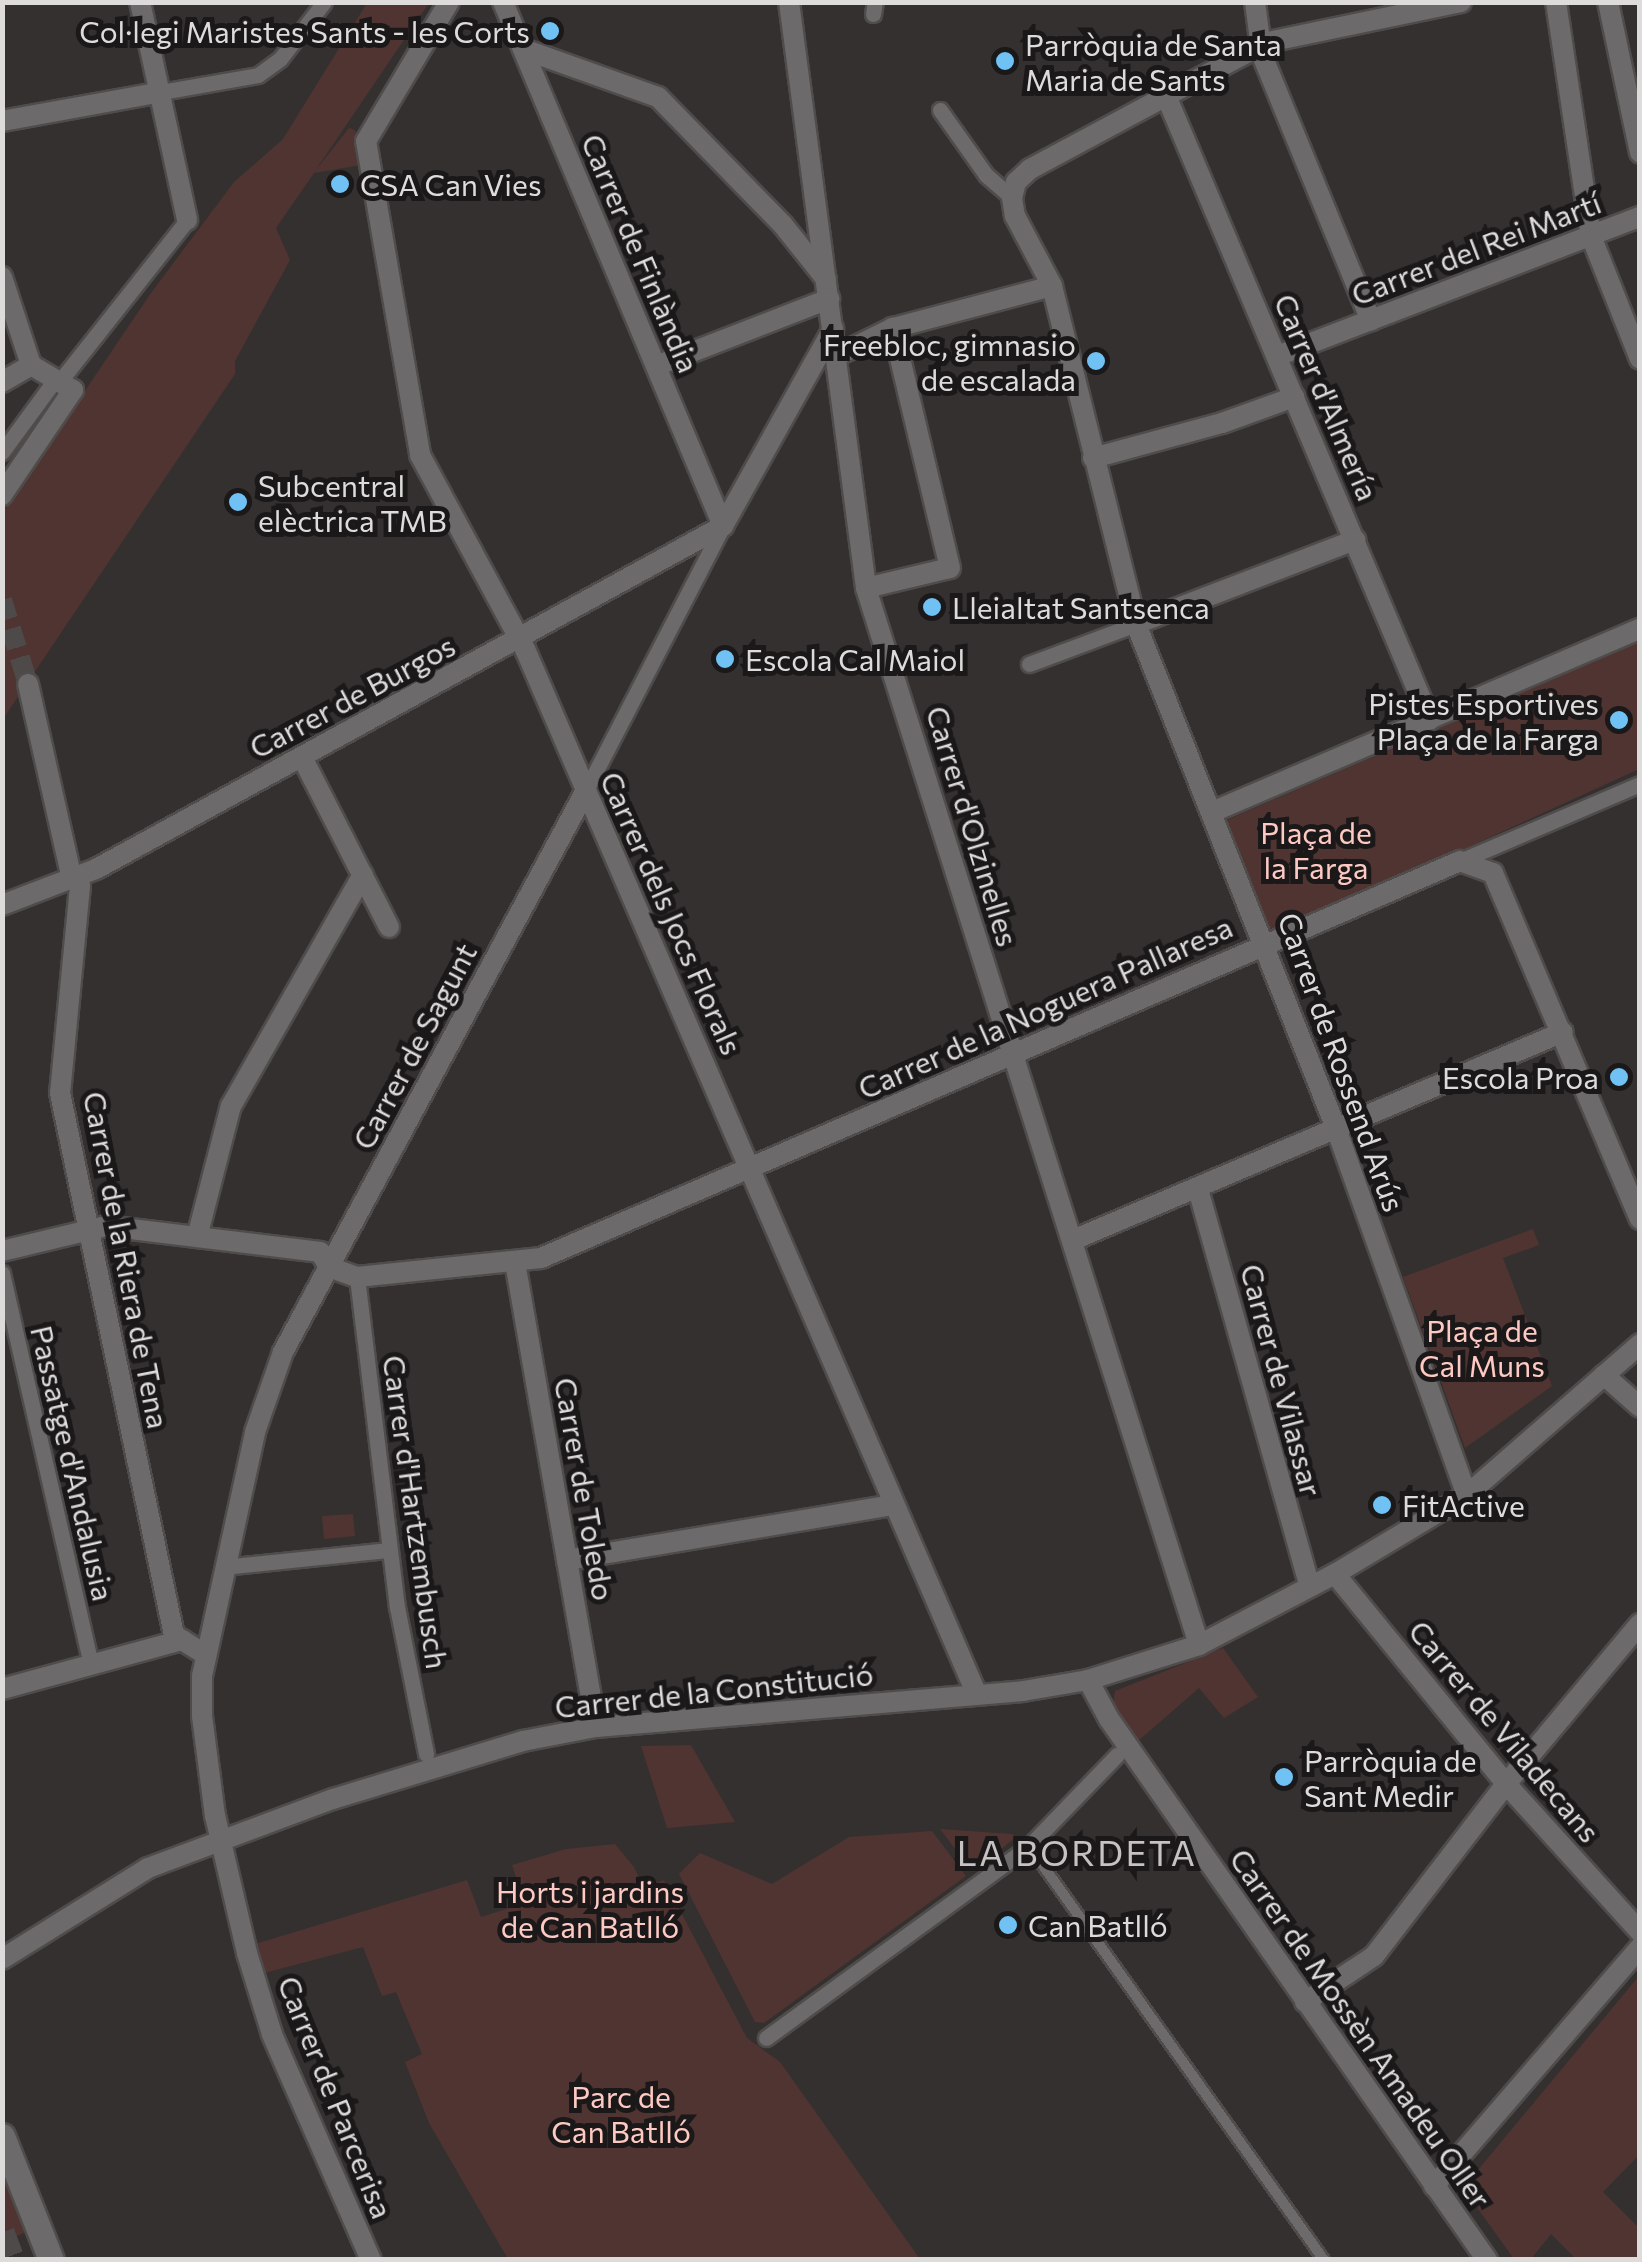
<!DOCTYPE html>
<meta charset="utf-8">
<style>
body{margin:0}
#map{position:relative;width:1642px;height:2262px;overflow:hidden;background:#34302f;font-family:Commissioner,sans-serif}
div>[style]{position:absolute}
.green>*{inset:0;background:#4f3431}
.minor-tunnel>*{height:20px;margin-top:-10px;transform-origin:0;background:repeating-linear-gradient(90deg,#4e4a49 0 20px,transparent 0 30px)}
.primary-tunnel>*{height:25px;margin-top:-12.5px;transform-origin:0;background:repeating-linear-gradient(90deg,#4e4a49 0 25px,transparent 0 37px)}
.roads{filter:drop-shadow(2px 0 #4f4c4b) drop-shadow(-2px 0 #4f4c4b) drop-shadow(0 2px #4f4c4b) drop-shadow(0 -2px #4f4c4b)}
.service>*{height:10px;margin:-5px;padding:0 5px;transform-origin:5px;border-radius:5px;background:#6c6a6a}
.pedestrian>*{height:15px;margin:-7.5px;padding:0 7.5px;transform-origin:7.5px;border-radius:7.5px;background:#6c6a6a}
.minor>*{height:20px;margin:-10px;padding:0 10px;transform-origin:10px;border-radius:10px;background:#6c6a6a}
.tertiary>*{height:25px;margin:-12.5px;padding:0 12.5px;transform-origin:12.5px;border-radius:12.5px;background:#6c6a6a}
.dots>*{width:28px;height:28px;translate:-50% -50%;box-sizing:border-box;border:5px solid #1a1818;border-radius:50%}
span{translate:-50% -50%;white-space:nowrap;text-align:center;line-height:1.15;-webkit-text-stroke:10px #1a1818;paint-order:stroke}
.poi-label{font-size:30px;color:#dedcdb}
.right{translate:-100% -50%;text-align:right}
.left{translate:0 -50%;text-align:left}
.street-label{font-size:30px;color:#dedcdb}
.park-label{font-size:30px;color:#fdc9c2}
.quarter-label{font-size:35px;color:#c6c2c1;letter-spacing:2.5px}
.frame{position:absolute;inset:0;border:5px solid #dedcdb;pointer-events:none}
</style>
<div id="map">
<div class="green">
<div style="clip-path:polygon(367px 3px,429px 3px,315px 171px,349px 128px,355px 130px,361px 165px,314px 173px,276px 228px,290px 260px,235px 361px,235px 374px,3px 719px,3px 512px,151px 293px,234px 182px,283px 139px)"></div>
<div style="clip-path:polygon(1639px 642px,1639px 769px,1294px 927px,1269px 932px,1227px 820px)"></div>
<div style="clip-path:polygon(1533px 1229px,1539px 1245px,1503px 1258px,1552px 1386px,1465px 1448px,1403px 1277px)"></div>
<div style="clip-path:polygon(353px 1514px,355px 1536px,324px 1539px,322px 1516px)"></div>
<div style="clip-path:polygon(1223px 1648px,1258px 1697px,1224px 1718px,1199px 1688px,1138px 1741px,1113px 1704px,1115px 1691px)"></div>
<div style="clip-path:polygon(691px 1745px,735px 1822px,667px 1828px,641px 1746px)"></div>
<div style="clip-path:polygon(940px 1829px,1012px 1834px,1016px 1837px,973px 1872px)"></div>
<div style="clip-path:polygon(932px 1831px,966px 1876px,764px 2023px,755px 2022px,679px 1874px,700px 1853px,772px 1884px,849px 1837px)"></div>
<div style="clip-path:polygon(615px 1844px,634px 1867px,644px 1888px,664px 1880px,747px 2038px,780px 2062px,920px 2259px,508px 2259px,429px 2123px,405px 2062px,422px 2054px,396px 1992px,382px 1996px,363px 1947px,264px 1973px,255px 1944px,467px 1880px,481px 1917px,525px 1903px,512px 1865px,566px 1849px)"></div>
<div style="clip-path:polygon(1639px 1976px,1639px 2155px,1603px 2192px,1639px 2228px,1639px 2259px,1576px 2259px,1551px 2234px,1531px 2259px,1514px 2259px,1463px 2188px)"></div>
<div style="clip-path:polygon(2px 2170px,24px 2224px,24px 2233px,7px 2240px,3px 2233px)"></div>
</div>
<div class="minor-tunnel">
<div style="left:2px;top:600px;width:88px;rotate:72.8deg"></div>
</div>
<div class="primary-tunnel">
<div style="left:2px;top:2232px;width:30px;rotate:69deg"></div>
</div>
<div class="roads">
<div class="service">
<div style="left:1029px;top:1846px;width:508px;rotate:54.53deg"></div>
</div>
<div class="pedestrian">
<div style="left:873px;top:14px;width:12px;rotate:-81deg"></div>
<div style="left:161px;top:92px;width:98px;rotate:-9.9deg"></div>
<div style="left:258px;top:75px;width:27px;rotate:-36deg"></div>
<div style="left:280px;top:59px;width:72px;rotate:-52.3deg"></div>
<div style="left:940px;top:110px;width:80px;rotate:54.7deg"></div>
<div style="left:986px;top:175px;width:35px;rotate:41deg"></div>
<div style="left:2px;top:452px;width:84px;rotate:-53.7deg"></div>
<div style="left:52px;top:384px;width:9px;rotate:-21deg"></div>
<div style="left:60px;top:381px;width:205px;rotate:-51.7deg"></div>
<div style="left:1029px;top:664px;width:114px;rotate:-20.5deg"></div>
<div style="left:585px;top:792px;width:300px;rotate:-62.6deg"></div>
<div style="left:1460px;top:861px;width:196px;rotate:-23.2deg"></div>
<div style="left:2px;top:1273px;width:401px;rotate:77.2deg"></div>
<div style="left:357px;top:1277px;width:332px;rotate:83.1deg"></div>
<div style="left:397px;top:1607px;width:150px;rotate:78.8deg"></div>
<div style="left:233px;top:1566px;width:157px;rotate:-5.9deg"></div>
<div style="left:766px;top:2038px;width:326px;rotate:-36.1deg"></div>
<div style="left:1029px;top:1846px;width:127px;rotate:-46deg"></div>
</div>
<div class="minor">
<div style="left:140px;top:2px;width:223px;rotate:77.8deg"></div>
<div style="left:449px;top:2px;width:162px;rotate:120.8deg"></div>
<div style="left:366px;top:141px;width:319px;rotate:80.2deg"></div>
<div style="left:420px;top:455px;width:221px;rotate:61.6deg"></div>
<div style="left:525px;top:649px;width:1139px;rotate:66.63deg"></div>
<div style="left:503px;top:2px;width:568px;rotate:67.23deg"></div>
<div style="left:789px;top:2px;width:591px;rotate:82.51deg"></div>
<div style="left:866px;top:588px;width:1108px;rotate:72.51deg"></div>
<div style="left:1255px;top:2px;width:53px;rotate:82.5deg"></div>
<div style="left:1262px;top:55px;width:287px;rotate:67.7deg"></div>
<div style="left:1461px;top:2px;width:198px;rotate:168.3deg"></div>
<div style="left:1267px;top:42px;width:269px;rotate:151.8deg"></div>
<div style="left:1030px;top:169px;width:19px;rotate:137deg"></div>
<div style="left:1016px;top:182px;width:16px;rotate:104deg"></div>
<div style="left:1012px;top:198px;width:18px;rotate:81deg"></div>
<div style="left:1015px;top:216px;width:79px;rotate:62.1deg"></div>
<div style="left:1052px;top:286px;width:348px;rotate:76deg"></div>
<div style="left:1136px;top:624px;width:542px;rotate:68.36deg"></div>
<div style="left:1336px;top:1128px;width:390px;rotate:70.4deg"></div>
<div style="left:1556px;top:2px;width:237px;rotate:81.5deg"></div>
<div style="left:1591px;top:236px;width:132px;rotate:68.3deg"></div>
<div style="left:1608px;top:2px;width:154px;rotate:78deg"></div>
<div style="left:523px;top:49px;width:143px;rotate:19.6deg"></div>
<div style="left:658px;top:97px;width:179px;rotate:45.7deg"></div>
<div style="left:783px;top:225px;width:69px;rotate:51.5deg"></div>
<div style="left:1167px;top:98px;width:675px;rotate:67.08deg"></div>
<div style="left:2px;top:121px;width:162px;rotate:-10.3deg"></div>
<div style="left:2px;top:277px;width:93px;rotate:71.8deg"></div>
<div style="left:31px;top:365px;width:49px;rotate:30.8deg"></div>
<div style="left:73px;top:390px;width:127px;rotate:124.1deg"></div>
<div style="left:836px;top:356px;width:64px;rotate:-26.2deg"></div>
<div style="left:893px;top:328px;width:164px;rotate:-14.8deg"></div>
<div style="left:1277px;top:356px;width:389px;rotate:-21deg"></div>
<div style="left:656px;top:366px;width:186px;rotate:-21.2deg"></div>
<div style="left:2px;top:382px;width:34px;rotate:-30deg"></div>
<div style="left:1093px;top:458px;width:134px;rotate:-15.2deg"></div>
<div style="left:1222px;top:423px;width:77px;rotate:-19.9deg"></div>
<div style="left:866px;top:588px;width:86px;rotate:-13.4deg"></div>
<div style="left:950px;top:568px;width:247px;rotate:-103.4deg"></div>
<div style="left:1136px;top:624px;width:235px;rotate:-21deg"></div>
<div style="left:28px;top:684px;width:191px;rotate:77.3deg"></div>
<div style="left:70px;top:870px;width:19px;rotate:58deg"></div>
<div style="left:80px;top:886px;width:208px;rotate:95.5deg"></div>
<div style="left:60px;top:1093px;width:554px;rotate:78.12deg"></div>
<div style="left:174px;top:1635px;width:38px;rotate:32deg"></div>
<div style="left:302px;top:757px;width:191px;rotate:62.9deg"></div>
<div style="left:1212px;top:812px;width:465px;rotate:-23.2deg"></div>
<div style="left:2px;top:905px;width:101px;rotate:-21deg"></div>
<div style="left:96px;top:869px;width:715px;rotate:-28.68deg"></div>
<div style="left:723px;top:526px;width:226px;rotate:-60.8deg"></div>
<div style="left:1198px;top:1189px;width:413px;rotate:74.3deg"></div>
<div style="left:197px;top:1237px;width:135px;rotate:-75.5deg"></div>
<div style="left:231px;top:1106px;width:266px;rotate:-60.3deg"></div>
<div style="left:1073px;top:1240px;width:532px;rotate:-23deg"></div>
<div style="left:2px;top:1251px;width:107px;rotate:-13.5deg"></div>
<div style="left:106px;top:1226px;width:216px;rotate:6.9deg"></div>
<div style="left:320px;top:1252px;width:17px;rotate:59deg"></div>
<div style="left:329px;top:1267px;width:30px;rotate:20deg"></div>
<div style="left:357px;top:1277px;width:185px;rotate:-5.9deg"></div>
<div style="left:541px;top:1258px;width:1001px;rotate:-23.36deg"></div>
<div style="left:1460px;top:861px;width:35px;rotate:20deg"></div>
<div style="left:1493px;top:873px;width:376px;rotate:67deg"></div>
<div style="left:515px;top:1262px;width:472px;rotate:80.1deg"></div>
<div style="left:1604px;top:1375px;width:48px;rotate:41.6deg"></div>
<div style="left:567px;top:1560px;width:330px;rotate:-9.6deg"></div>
<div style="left:1335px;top:1574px;width:271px;rotate:50.8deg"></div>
<div style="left:1506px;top:1784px;width:200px;rotate:47.8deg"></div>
<div style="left:1088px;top:1680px;width:44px;rotate:61.7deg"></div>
<div style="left:1109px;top:1719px;width:660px;rotate:55.06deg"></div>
<div style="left:2px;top:1689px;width:187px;rotate:-15.2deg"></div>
<div style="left:2px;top:1959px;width:172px;rotate:-31.9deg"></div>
<div style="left:148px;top:1868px;width:197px;rotate:-20.5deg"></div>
<div style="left:333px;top:1799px;width:199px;rotate:-17deg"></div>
<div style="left:523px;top:1741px;width:74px;rotate:-10.9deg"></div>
<div style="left:596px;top:1727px;width:429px;rotate:-4.8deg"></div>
<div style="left:1023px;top:1691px;width:66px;rotate:-9.6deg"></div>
<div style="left:1088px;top:1680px;width:116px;rotate:-17.5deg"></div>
<div style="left:1199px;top:1645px;width:153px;rotate:-27.6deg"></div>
<div style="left:1335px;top:1574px;width:154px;rotate:-30.9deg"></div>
<div style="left:1467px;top:1495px;width:230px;rotate:-41.1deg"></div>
<div style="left:1305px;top:2002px;width:83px;rotate:-33.7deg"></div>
<div style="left:1374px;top:1956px;width:217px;rotate:-52.5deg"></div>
<div style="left:1506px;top:1784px;width:209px;rotate:-50.1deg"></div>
<div style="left:1434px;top:2186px;width:316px;rotate:-49.2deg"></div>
<div style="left:371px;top:2260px;width:247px;rotate:-113.7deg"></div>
<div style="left:272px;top:2034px;width:85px;rotate:-107.2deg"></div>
<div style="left:247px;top:1953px;width:141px;rotate:-103.1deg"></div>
<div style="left:215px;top:1816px;width:101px;rotate:-97.4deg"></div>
<div style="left:202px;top:1716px;width:40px;rotate:-90deg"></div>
<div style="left:202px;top:1676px;width:250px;rotate:-77.7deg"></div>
<div style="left:255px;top:1432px;width:85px;rotate:-70.7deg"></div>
<div style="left:283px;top:1352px;width:636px;rotate:-61.66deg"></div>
</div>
<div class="tertiary">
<div style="left:2px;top:2136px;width:133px;rotate:68.4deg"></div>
</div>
</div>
<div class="dots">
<div style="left:550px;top:31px;background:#70c2f4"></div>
<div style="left:1005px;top:61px;background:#70c2f4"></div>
<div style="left:340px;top:184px;background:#70c2f4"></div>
<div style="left:1096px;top:361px;background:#70c2f4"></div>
<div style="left:238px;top:502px;background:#70c2f4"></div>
<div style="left:932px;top:607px;background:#70c2f4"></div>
<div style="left:725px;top:659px;background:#70c2f4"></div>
<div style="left:1619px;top:720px;background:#70c2f4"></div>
<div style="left:1619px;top:1077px;background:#70c2f4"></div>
<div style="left:1382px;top:1505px;background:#70c2f4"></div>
<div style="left:1284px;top:1777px;background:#70c2f4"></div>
<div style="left:1008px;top:1925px;background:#70c2f4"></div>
</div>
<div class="poi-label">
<span class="right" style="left:530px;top:31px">Col·legi Maristes Sants - les Corts</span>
<span class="left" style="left:1025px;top:61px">Parròquia de Santa<br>Maria de Sants</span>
<span class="left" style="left:360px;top:184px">CSA Can Vies</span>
<span class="right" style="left:1076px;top:361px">Freebloc, gimnasio<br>de escalada</span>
<span class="left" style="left:258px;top:502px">Subcentral<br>elèctrica TMB</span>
<span class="left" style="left:952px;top:607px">Lleialtat Santsenca</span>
<span class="left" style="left:745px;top:659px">Escola Cal Maiol</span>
<span class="right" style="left:1599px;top:720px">Pistes Esportives<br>Plaça de la Farga</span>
<span class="right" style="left:1599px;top:1077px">Escola Proa</span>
<span class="left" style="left:1402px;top:1505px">FitActive</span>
<span class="left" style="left:1304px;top:1777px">Parròquia de<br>Sant Medir</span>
<span class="left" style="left:1028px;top:1925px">Can Batlló</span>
</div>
<div class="street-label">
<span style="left:1476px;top:248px;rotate:-21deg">Carrer del Rei Martí</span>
<span style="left:641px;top:253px;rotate:67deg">Carrer de Finlàndia</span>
<span style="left:1327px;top:397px;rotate:67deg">Carrer d'Almería</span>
<span style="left:352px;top:696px;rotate:-28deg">Carrer de Burgos</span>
<span style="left:973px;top:826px;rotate:73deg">Carrer d'Olzinelles</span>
<span style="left:672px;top:913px;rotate:66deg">Carrer dels Jocs Florals</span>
<span style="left:1045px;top:1007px;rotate:-24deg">Carrer de la Noguera Pallaresa</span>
<span style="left:414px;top:1046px;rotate:-62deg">Carrer de Sagunt</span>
<span style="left:1342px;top:1062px;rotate:70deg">Carrer de Rossend Arús</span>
<span style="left:127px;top:1260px;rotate:79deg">Carrer de la Riera de Tena</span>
<span style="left:1282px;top:1380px;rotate:75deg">Carrer de Vilassar</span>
<span style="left:73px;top:1463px;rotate:77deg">Passatge d'Andalusia</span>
<span style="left:585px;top:1489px;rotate:80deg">Carrer de Toledo</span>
<span style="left:416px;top:1512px;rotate:82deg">Carrer d'Hartzembusch</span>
<span style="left:714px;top:1690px;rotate:-6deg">Carrer de la Constitució</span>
<span style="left:1505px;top:1731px;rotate:50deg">Carrer de Viladecans</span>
<span style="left:1361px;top:2028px;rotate:55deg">Carrer de Mossèn Amadeu Oller</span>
<span style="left:336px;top:2097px;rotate:68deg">Carrer de Parcerisa</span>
</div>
<div class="park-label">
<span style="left:1316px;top:849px">Plaça de<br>la Farga</span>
<span style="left:1482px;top:1347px">Plaça de<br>Cal Muns</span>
<span style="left:590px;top:1908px">Horts i jardins<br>de Can Batlló</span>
<span style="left:621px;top:2113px">Parc de<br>Can Batlló</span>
</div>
<div class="quarter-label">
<span style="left:1077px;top:1852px">LA BORDETA</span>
</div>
<div class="frame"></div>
</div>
